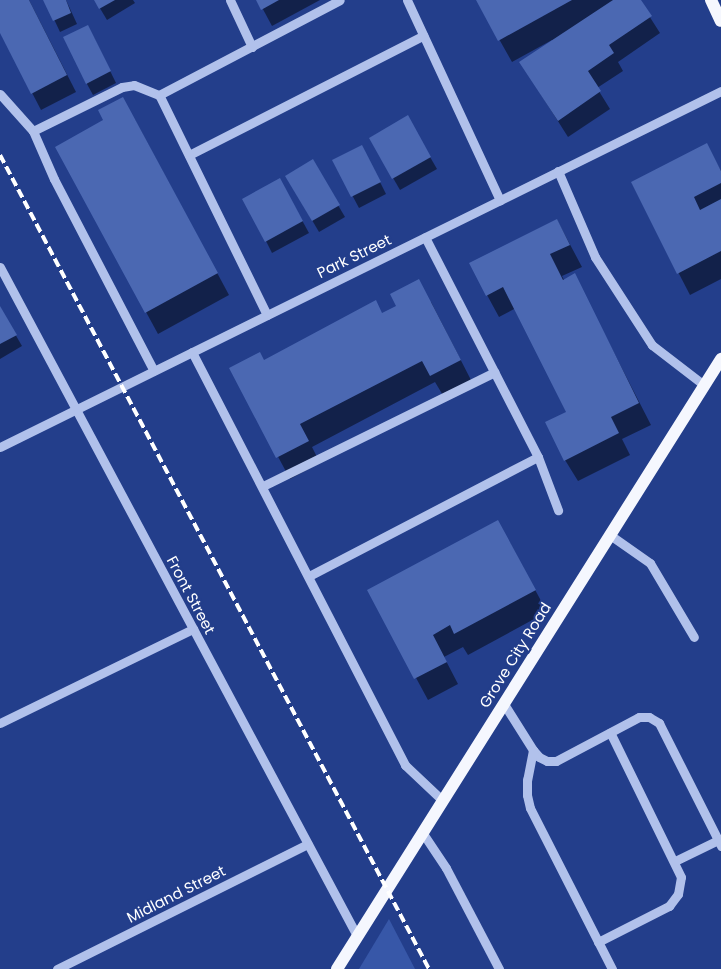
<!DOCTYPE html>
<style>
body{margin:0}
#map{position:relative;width:721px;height:969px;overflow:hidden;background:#233e8b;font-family:Poppins,sans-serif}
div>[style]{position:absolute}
.green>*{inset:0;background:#3757a8}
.shadow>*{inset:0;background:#0007}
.building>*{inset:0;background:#4b68b2}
.minor>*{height:9px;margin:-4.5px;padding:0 4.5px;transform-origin:4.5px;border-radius:4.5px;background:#b1c1eb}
.major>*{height:12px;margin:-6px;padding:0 6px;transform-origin:6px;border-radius:6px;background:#f5f7fe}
.rail>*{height:4px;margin-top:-2px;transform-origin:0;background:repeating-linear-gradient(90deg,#fff 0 9px,transparent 0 13px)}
span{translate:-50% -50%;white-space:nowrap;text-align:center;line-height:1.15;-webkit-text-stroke:4px #233e8b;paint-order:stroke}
.street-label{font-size:15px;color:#fff}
</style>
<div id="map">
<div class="green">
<div style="clip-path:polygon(389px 919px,415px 969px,359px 969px)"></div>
</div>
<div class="shadow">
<div style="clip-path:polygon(0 0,29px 0,76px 92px,41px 110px,0 31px)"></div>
<div style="clip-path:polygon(45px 0,66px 0,77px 24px,60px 32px)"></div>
<div style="clip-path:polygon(95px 0,133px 0,135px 3px,107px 20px)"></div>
<div style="clip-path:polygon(258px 0,320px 0,272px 26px)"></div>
<div style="clip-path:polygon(477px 0,639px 0,660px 33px,618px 62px,623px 71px,597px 88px,610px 109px,568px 137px,521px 63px,553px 42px,552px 40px,512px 62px)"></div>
<div style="clip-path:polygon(94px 38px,116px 83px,93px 95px,87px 84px)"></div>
<div style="clip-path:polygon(407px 117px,437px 169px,400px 190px,370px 138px)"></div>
<div style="clip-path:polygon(135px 120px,229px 295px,158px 334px,146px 312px)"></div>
<div style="clip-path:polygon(706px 145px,721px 171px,721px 279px,690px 295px,632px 183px)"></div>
<div style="clip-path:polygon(368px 158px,386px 194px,359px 208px,334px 161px)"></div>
<div style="clip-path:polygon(312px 161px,345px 217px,319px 232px,286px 176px)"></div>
<div style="clip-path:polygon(286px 191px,309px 233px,272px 253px,266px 241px)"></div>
<div style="clip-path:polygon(557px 220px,582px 267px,562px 276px,564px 280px,574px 275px,651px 425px,622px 439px,630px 455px,578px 481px,565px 460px,567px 413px,516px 308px,499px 317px,487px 295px)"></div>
<div style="clip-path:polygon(431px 302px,472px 382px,444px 397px,435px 382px,312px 447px,320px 463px,290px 479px,231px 369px,264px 361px)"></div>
<div style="clip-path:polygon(0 308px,22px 346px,0 359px)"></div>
<div style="clip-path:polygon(510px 543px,547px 612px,468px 655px,463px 647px,444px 657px,458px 684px,428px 700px,369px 591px)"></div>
</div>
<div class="building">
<div style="clip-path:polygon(0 0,29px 0,67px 75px,31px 94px,0 33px)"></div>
<div style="clip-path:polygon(43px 0,66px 0,71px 13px,53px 21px)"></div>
<div style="clip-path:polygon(94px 0,115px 0,99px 9px)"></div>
<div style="clip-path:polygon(256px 0,279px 0,261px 10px)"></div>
<div style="clip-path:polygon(476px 0,572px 0,498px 41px)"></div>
<div style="clip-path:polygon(613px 0,641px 0,652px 16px,609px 45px,614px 53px,588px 71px,601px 91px,558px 121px,519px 62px)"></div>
<div style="clip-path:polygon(88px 25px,111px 71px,86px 84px,63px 37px)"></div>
<div style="clip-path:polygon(123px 97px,218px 273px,145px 313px,55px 147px,103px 120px,98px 110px)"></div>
<div style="clip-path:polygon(408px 115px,431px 157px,392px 179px,369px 138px)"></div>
<div style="clip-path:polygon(707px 143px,721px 171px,721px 183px,694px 197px,700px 210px,721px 199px,721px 251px,677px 274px,631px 182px)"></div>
<div style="clip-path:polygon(362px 145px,381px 182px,351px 197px,332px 160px)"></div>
<div style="clip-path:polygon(313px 159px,340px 205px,312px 221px,285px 176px)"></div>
<div style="clip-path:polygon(280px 178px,303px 221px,265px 242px,242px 199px)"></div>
<div style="clip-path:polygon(557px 219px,570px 245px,550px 254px,563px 280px,575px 273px,639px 403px,611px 417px,619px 433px,564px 461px,545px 422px,566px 412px,503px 287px,486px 296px,469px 263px)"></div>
<div style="clip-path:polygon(419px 279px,461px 360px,430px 376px,422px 361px,300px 424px,309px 441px,276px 458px,229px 368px,260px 352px,264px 360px,376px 300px,382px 313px,396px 306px,390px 294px)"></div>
<div style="clip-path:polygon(0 306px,17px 335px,0 344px)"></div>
<div style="clip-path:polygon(498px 520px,536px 590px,454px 634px,450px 625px,433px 635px,447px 662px,414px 679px,367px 590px)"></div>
</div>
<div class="minor">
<div style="left:230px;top:0;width:52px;rotate:64.9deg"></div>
<div style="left:407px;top:0;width:221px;rotate:65.1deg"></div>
<div style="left:0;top:94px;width:50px;rotate:48.3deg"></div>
<div style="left:33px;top:131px;width:52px;rotate:66.4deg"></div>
<div style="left:54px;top:179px;width:216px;rotate:62.5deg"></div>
<div style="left:33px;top:131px;width:99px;rotate:-26.3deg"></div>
<div style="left:122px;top:87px;width:12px;rotate:-9deg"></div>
<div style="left:134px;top:85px;width:27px;rotate:22deg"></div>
<div style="left:189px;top:155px;width:263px;rotate:-27deg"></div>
<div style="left:558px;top:171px;width:94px;rotate:66.7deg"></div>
<div style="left:595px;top:257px;width:105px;rotate:57.1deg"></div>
<div style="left:652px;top:345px;width:66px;rotate:37.6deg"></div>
<div style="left:0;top:267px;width:758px;rotate:61.91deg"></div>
<div style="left:267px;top:315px;width:245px;rotate:-116.1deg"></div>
<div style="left:159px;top:95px;width:204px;rotate:-27.7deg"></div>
<div style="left:192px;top:352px;width:465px;rotate:62.7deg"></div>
<div style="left:405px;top:765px;width:51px;rotate:43.4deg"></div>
<div style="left:0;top:447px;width:804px;rotate:-26.28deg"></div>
<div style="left:538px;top:457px;width:57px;rotate:69.3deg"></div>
<div style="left:263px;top:486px;width:258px;rotate:-26.2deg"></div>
<div style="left:610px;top:535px;width:49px;rotate:35deg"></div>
<div style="left:650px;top:563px;width:86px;rotate:59.3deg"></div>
<div style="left:309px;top:576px;width:258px;rotate:-27.5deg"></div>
<div style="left:538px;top:457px;width:247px;rotate:-117.2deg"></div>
<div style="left:504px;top:704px;width:54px;rotate:57.8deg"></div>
<div style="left:533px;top:750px;width:9px;rotate:49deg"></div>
<div style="left:539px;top:757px;width:9px;rotate:27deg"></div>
<div style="left:547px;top:761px;width:9px"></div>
<div style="left:556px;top:761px;width:94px;rotate:-27.9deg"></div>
<div style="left:639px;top:717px;width:10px"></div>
<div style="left:649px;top:717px;width:12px;rotate:31deg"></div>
<div style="left:659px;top:723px;width:138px;rotate:63.2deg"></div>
<div style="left:0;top:723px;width:215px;rotate:-26deg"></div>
<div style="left:533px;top:750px;width:31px;rotate:101deg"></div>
<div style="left:527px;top:780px;width:15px;rotate:90deg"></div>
<div style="left:527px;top:795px;width:13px;rotate:77deg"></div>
<div style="left:530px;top:808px;width:181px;rotate:63deg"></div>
<div style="left:422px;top:832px;width:43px;rotate:56.3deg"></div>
<div style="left:446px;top:868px;width:114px;rotate:62.3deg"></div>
<div style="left:675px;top:861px;width:48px;rotate:-26deg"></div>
<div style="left:598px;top:942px;width:80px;rotate:-26.9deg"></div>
<div style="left:669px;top:906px;width:15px;rotate:-53deg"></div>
<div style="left:678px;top:894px;width:17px;rotate:-80deg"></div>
<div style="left:681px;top:877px;width:161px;rotate:-116.1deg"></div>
<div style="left:57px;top:969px;width:280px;rotate:-26.5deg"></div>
</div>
<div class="major">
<div style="left:711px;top:0;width:23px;rotate:65deg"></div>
<div style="left:337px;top:969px;width:721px;rotate:-57.81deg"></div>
</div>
<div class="rail">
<div style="left:0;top:155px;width:920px;rotate:62.21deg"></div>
</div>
<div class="street-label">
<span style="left:354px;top:256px;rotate:-26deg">Park Street</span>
<span style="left:191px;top:595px;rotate:62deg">Front Street</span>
<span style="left:515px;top:655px;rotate:-58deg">Grove City Road</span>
<span style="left:176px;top:894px;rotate:-27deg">Midland Street</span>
</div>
</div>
